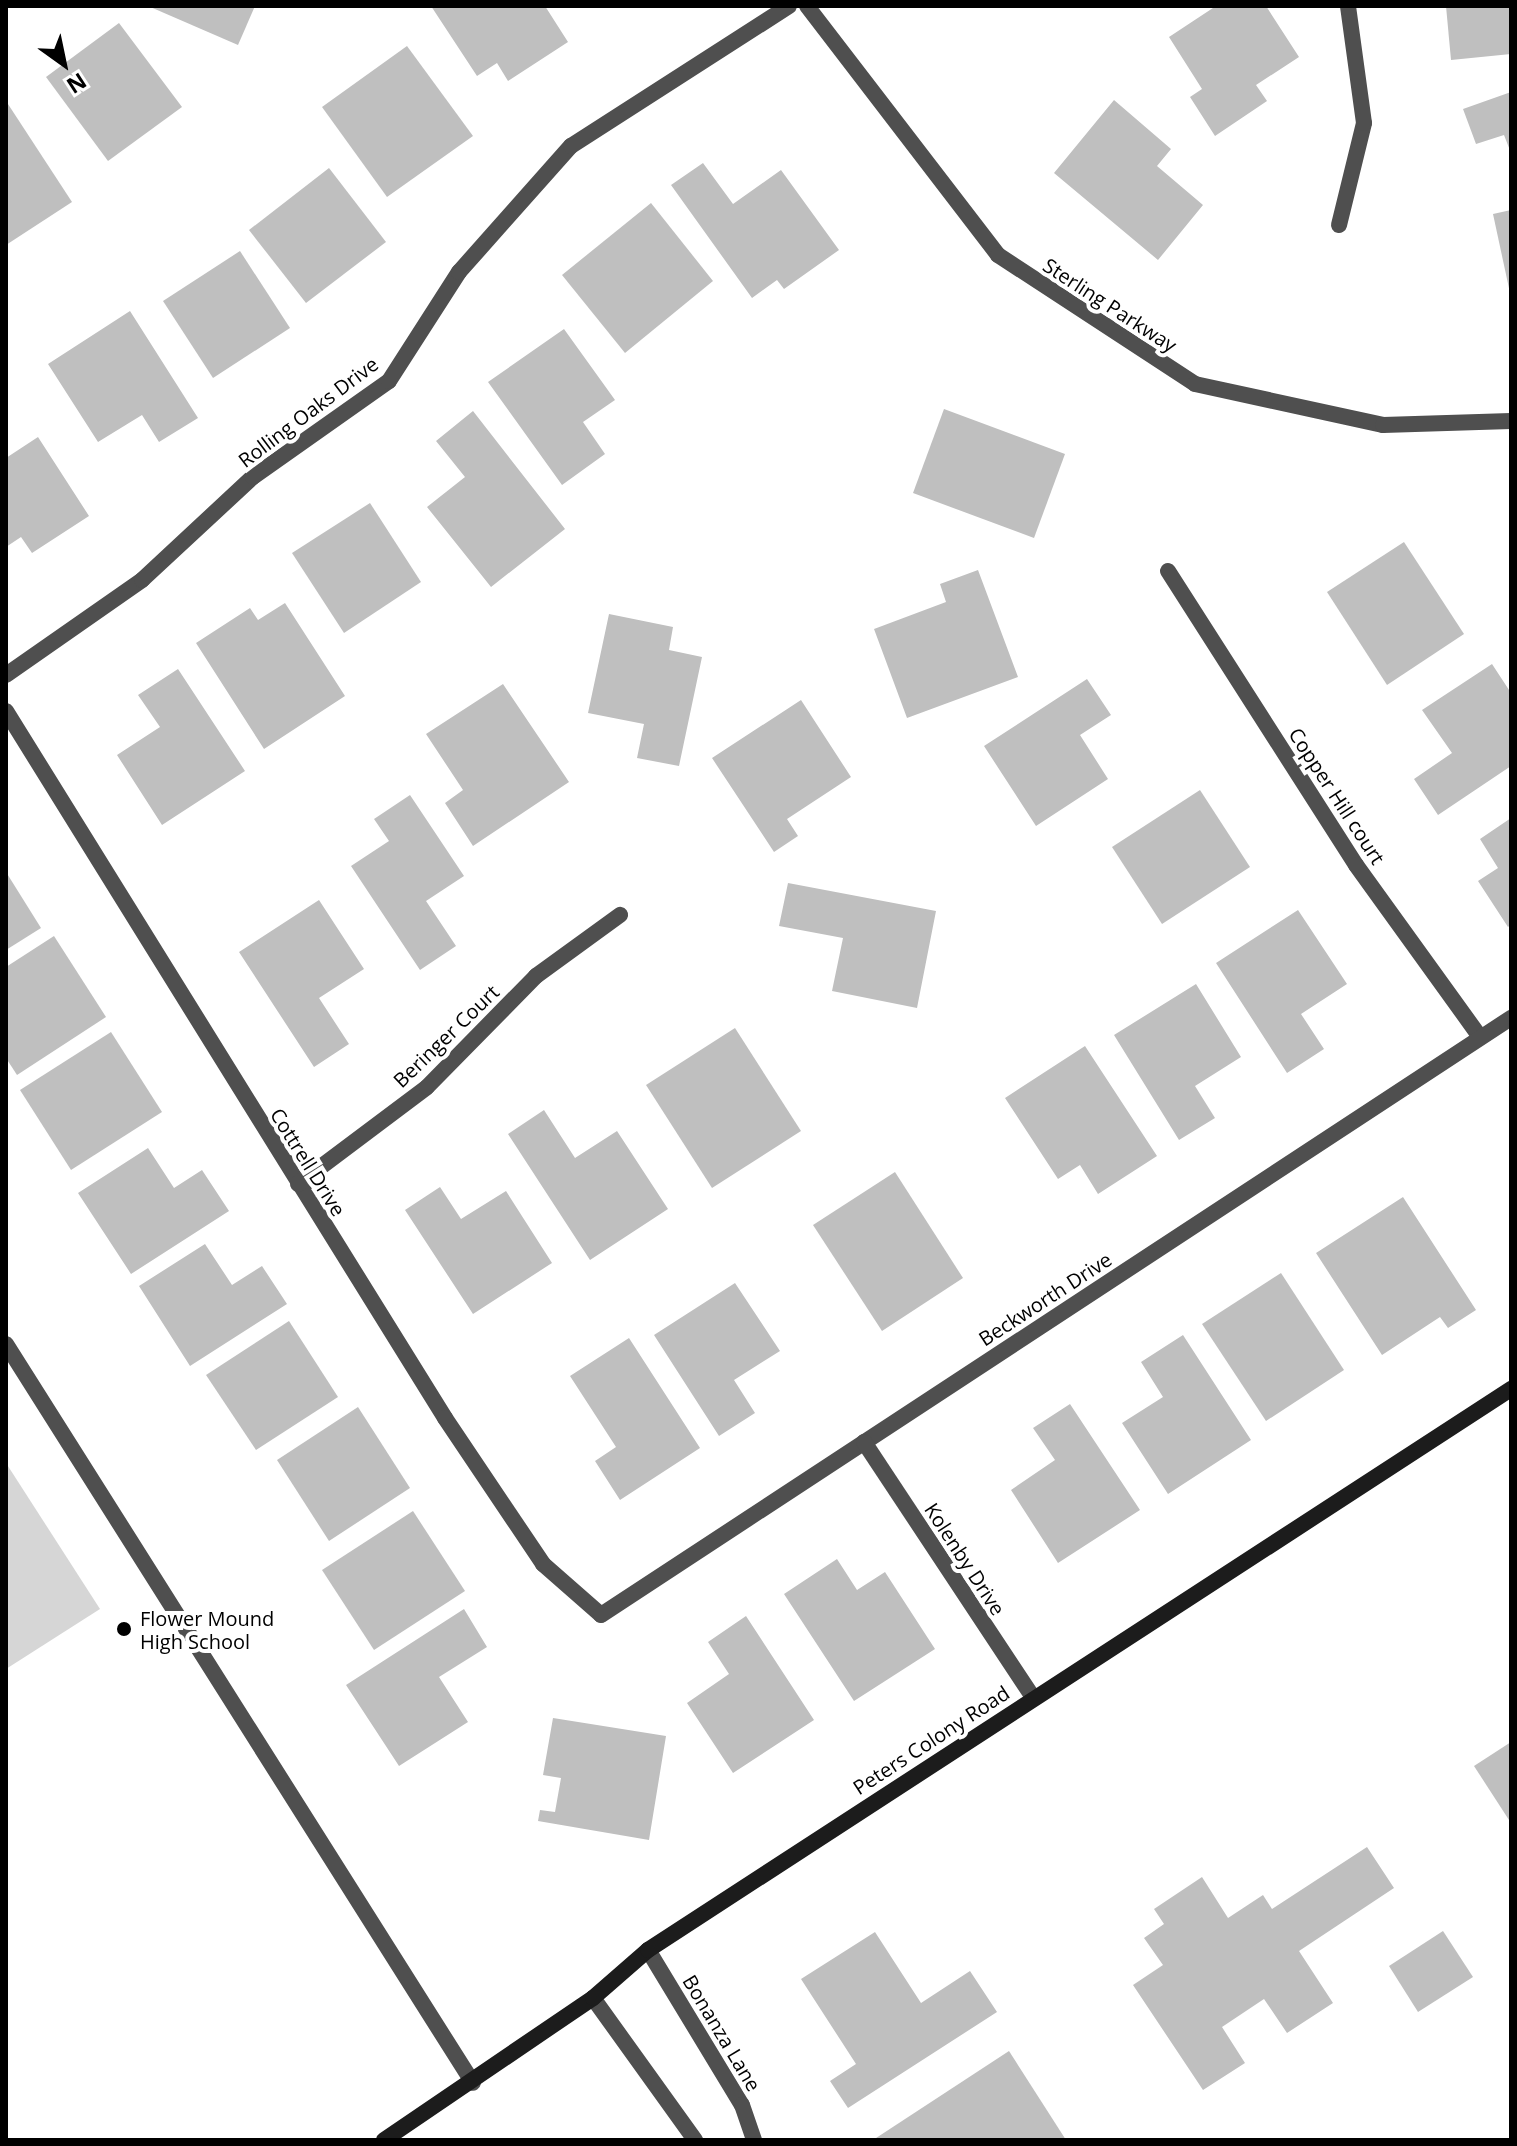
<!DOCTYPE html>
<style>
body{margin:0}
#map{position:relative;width:1517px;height:2146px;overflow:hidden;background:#fff;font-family:"Open Sans",sans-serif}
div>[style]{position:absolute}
.green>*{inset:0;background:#d6d6d6}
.building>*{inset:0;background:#bfbfbf}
.lane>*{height:16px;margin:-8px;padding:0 8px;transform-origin:8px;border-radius:8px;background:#4f4f4f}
.street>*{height:16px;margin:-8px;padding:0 8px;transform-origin:8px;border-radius:8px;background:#4f4f4f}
.secondary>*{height:16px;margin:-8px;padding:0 8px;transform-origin:8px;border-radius:8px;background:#1c1c1c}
.dots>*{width:22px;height:22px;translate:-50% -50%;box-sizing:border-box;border:4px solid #fff;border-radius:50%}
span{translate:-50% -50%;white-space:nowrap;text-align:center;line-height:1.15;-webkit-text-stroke:8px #fff;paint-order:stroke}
.street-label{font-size:20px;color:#000}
.poi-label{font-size:20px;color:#000}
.left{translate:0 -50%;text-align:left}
.frame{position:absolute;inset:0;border:8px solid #000;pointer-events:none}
.north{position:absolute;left:24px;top:24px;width:80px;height:80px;-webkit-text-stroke:6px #fff;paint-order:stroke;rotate:147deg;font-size:22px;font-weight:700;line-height:32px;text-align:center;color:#000}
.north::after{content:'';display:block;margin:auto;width:28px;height:36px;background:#000;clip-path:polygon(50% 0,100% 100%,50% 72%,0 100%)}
</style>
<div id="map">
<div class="green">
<div style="clip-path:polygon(6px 1463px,100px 1609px,6px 1669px)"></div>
</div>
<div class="building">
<div style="clip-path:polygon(148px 6px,255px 6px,238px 45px)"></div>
<div style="clip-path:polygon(431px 6px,545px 6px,568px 42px,508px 81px,497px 63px,477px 76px)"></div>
<div style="clip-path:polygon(1216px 6px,1266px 6px,1299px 57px,1256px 85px,1267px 101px,1215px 136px,1190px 97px,1202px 89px,1169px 37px)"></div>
<div style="clip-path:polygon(1446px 6px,1511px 6px,1511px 54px,1451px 60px)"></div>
<div style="clip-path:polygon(119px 23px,182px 107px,108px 161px,46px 77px)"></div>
<div style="clip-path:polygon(407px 46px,473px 136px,387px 197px,322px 107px)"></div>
<div style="clip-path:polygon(1511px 92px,1511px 153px,1504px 135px,1476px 144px,1463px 109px)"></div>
<div style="clip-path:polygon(1114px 100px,1171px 149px,1157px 166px,1203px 205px,1158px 260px,1054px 173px)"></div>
<div style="clip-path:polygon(6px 101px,72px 202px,6px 245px)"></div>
<div style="clip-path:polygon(703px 163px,733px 204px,781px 170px,839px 250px,784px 289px,777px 280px,752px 298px,671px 185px)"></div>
<div style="clip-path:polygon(329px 168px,386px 242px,306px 303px,249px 230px)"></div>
<div style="clip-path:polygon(651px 203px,713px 281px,625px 353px,562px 275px)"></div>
<div style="clip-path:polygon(1511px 210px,1511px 293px,1510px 293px,1493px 214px)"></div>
<div style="clip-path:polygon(240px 251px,290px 328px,213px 378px,163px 301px)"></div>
<div style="clip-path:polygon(130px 311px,198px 418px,159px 442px,142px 415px,98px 442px,48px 364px)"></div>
<div style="clip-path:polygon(564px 329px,615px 400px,583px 422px,605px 454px,562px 485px,488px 382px)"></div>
<div style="clip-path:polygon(944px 409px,1065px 454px,1034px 538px,913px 493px)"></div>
<div style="clip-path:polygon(473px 411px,565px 529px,491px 587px,427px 507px,465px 477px,436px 441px)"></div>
<div style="clip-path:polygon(38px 437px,89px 516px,32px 553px,21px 537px,6px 547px,6px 458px)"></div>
<div style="clip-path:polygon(370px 503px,421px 582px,344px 633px,292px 553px)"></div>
<div style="clip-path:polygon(1404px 542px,1464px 634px,1387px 685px,1327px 592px)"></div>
<div style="clip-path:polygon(978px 570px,1018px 677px,907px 718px,874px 629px,946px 602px,940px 584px)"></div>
<div style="clip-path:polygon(285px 603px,345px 696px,264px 749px,196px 643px,250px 608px,258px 620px)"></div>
<div style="clip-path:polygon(609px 614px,673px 627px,669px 650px,702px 657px,679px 766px,637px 758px,644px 724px,588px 713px)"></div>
<div style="clip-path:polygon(1492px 664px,1511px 693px,1511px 766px,1438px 815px,1414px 779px,1452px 753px,1422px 710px)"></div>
<div style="clip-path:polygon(178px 669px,245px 771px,162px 825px,117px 755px,160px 727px,138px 695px)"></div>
<div style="clip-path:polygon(1087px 679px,1111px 715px,1080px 735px,1108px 779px,1036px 826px,984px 746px)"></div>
<div style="clip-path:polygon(503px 684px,569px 782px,473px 846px,445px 803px,463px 790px,426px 734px)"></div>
<div style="clip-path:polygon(801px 700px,851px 777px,787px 819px,798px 836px,774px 852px,712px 758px)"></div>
<div style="clip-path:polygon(1200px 790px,1250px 867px,1162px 924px,1112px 847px)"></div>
<div style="clip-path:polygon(410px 795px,464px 876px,426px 901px,456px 946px,420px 970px,351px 866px,389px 841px,374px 819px)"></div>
<div style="clip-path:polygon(1511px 818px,1511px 924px,1508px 927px,1478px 881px,1498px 868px,1480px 839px)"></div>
<div style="clip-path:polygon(6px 872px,41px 928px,6px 950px)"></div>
<div style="clip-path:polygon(788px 883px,936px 911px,917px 1008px,832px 991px,843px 938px,779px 926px)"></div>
<div style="clip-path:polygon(319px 900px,364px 969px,319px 998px,349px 1044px,314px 1067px,239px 952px)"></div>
<div style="clip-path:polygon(1298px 910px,1347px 984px,1301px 1014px,1324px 1049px,1287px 1073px,1216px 963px)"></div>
<div style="clip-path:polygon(54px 936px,106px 1017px,17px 1075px,6px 1058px,6px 967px)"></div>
<div style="clip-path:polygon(1196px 984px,1241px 1057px,1195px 1086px,1215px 1118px,1179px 1140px,1114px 1035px)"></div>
<div style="clip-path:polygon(735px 1028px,801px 1131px,712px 1188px,646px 1085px)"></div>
<div style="clip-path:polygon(111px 1032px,162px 1112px,71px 1170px,20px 1090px)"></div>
<div style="clip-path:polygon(1085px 1046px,1157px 1156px,1098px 1194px,1080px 1165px,1058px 1179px,1005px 1098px)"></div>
<div style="clip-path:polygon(544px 1110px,575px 1158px,617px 1131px,668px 1209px,590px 1260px,508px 1134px)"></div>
<div style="clip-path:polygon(148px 1148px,174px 1188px,202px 1170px,229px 1211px,131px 1274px,78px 1193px)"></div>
<div style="clip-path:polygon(895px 1172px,963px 1278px,882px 1331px,813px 1225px)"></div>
<div style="clip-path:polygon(440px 1187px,461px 1219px,506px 1191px,552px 1263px,473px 1314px,405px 1210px)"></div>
<div style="clip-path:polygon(1403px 1197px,1476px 1310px,1448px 1328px,1440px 1317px,1382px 1355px,1316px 1253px)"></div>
<div style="clip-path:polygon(205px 1244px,232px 1285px,262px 1266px,287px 1304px,190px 1366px,139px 1286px)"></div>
<div style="clip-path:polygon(1281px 1273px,1344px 1370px,1266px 1421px,1202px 1324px)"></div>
<div style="clip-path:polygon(735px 1283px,780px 1351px,734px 1380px,755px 1413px,719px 1436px,654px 1335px)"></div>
<div style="clip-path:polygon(289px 1321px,338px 1397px,256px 1450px,206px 1375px)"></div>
<div style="clip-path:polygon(1183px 1335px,1251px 1440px,1168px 1494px,1122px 1423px,1163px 1397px,1141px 1362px)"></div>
<div style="clip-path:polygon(629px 1338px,700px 1448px,620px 1500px,595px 1461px,616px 1447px,570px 1376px)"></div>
<div style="clip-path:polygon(1070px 1404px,1140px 1510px,1058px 1563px,1011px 1490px,1055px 1460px,1033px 1428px)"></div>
<div style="clip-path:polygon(358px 1407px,410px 1488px,329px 1541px,277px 1460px)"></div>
<div style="clip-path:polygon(413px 1511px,465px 1591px,374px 1650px,322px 1570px)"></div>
<div style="clip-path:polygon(837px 1559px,857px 1590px,885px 1572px,935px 1649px,854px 1701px,784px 1594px)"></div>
<div style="clip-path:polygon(464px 1609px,487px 1647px,439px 1677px,468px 1722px,399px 1766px,346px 1685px)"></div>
<div style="clip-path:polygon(746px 1616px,814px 1720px,733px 1773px,687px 1703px,729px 1674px,708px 1642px)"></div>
<div style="clip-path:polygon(553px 1718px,666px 1736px,649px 1840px,538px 1821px,540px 1810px,555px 1812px,561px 1778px,543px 1775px)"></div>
<div style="clip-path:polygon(1511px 1742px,1511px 1819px,1509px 1820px,1474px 1766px)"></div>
<div style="clip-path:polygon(1367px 1847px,1394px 1888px,1299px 1951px,1333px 2003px,1287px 2033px,1264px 1999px,1222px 2027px,1245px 2063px,1203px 2090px,1133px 1985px,1163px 1965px,1144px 1938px,1164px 1924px,1154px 1909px,1202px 1877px,1228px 1918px,1263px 1895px,1272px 1909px)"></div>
<div style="clip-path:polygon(1443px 1931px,1473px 1977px,1418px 2012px,1389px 1966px)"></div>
<div style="clip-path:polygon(875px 1932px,921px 2003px,970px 1971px,997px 2012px,848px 2108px,830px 2081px,856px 2064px,801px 1979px)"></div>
<div style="clip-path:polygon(1009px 2051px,1066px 2140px,873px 2140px)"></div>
</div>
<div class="lane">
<div style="left:6px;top:1344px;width:874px;rotate:57.71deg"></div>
</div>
<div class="street">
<div style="left:807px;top:6px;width:314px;rotate:52.5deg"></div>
<div style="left:998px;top:255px;width:235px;rotate:33.2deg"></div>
<div style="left:1195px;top:384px;width:192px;rotate:12.3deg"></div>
<div style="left:1383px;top:425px;width:128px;rotate:-1.8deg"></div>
<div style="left:1339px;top:225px;width:105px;rotate:-76.2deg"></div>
<div style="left:1364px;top:123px;width:118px;rotate:-97.8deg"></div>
<div style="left:1168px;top:571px;width:349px;rotate:57.4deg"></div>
<div style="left:1356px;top:865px;width:212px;rotate:54.2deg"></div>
<div style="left:6px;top:675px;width:166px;rotate:-34.9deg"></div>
<div style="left:142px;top:580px;width:151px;rotate:-42.9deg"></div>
<div style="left:253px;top:477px;width:166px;rotate:-35.2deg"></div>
<div style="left:389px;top:381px;width:130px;rotate:-57.3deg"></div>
<div style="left:459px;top:272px;width:169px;rotate:-48.4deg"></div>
<div style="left:571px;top:146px;width:259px;rotate:-32.7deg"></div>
<div style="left:6px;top:711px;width:832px;rotate:58.16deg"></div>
<div style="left:445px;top:1418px;width:176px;rotate:56.1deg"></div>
<div style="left:543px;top:1564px;width:77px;rotate:41.3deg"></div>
<div style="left:601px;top:1615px;width:1088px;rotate:-33.27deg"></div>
<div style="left:298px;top:1184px;width:161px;rotate:-36.9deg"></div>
<div style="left:427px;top:1087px;width:156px;rotate:-45.5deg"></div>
<div style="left:536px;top:976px;width:104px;rotate:-36deg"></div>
<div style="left:864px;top:1442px;width:306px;rotate:56.5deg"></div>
<div style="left:648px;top:1950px;width:181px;rotate:58.8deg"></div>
<div style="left:742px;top:2105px;width:37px;rotate:71deg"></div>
<div style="left:593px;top:1998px;width:175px;rotate:54.3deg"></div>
</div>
<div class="secondary">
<div style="left:384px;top:2140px;width:253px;rotate:-34.2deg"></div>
<div style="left:593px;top:1998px;width:73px;rotate:-41.1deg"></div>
<div style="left:648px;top:1950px;width:1029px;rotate:-33.03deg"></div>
</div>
<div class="dots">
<div style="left:124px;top:1629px;background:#000"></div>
</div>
<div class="street-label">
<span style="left:1110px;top:305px;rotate:33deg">Sterling Parkway</span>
<span style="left:308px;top:412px;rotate:-37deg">Rolling Oaks Drive</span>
<span style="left:1337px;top:796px;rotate:57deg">Copper Hill court</span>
<span style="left:446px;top:1036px;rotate:-44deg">Beringer Court</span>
<span style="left:308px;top:1162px;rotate:58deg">Cottrell Drive</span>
<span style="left:1045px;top:1299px;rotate:-33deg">Beckworth Drive</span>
<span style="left:965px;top:1559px;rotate:57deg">Kolenby Drive</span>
<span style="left:931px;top:1740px;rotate:-33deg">Peters Colony Road</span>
<span style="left:722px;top:2033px;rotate:59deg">Bonanza Lane</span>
</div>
<div class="poi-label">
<span class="left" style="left:140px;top:1630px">Flower Mound<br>High School</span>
</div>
<div class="frame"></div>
<div class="north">N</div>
</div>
